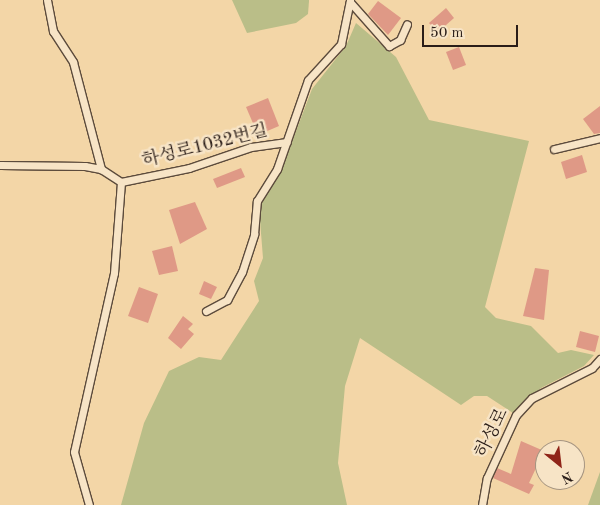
<!DOCTYPE html>
<meta charset="utf-8">
<style>
body{margin:0}
#map{position:relative;width:600px;height:505px;overflow:hidden;background:#f3d6a7;font-family:"Old Standard TT","Noto Serif KR",serif}
div>[style]{position:absolute}
.green>*{inset:0;background:#babe88}
.building>*{inset:0;background:#df9986}
.roads{filter:drop-shadow(1px 0 #5c4b3c) drop-shadow(-1px 0 #5c4b3c) drop-shadow(0 1px #5c4b3c) drop-shadow(0 -1px #5c4b3c)}
.lane>*{height:7px;margin:-3.5px;padding:0 3.5px;transform-origin:3.5px;border-radius:3.5px;background:#f7e4c6}
span{translate:-50% -50%;white-space:nowrap;text-align:center;line-height:1.15;-webkit-text-stroke:5px #f7e4c6;paint-order:stroke}
.street-label{font-size:18px;color:#2a1d18}
.north{position:absolute;left:535px;top:440px;width:50px;height:50px;box-sizing:border-box;background:#f7e4c6;border:1px solid #a59480;border-radius:50%;rotate:151deg;font-size:14px;font-weight:700;line-height:20px;text-align:center;color:#2a1d18}
.north::after{content:'';display:block;margin:auto;width:18px;height:22px;background:#8f2418;clip-path:polygon(50% 0,100% 100%,50% 72%,0 100%)}
.scale{position:absolute;left:422px;top:25px;width:96px;height:22px;box-sizing:border-box;border:2px solid #2a1d18;border-top:0;padding-left:6px;font-size:15px;line-height:18px;white-space:nowrap;color:#2a1d18;-webkit-text-stroke:4px #f7e4c6;paint-order:stroke}
</style>
<div id="map">
<div class="green">
<div style="clip-path:polygon(232px 0,309px 0,309px 1px,308px 14px,296px 23px,247px 33px)"></div>
<div style="clip-path:polygon(356px 23px,396px 57px,429px 120px,529px 141px,485px 307px,496px 318px,531px 326px,558px 353px,571px 350px,594px 355px,584px 366px,541px 388px,513px 413px,487px 396px,474px 396px,461px 405px,360px 338px,345px 386px,338px 463px,347px 505px,121px 505px,144px 423px,169px 371px,199px 357px,221px 360px,259px 301px,254px 281px,263px 258px,259px 208px,282px 168px,312px 89px,346px 46px)"></div>
<div style="clip-path:polygon(600px 472px,600px 505px,588px 505px)"></div>
</div>
<div class="building">
<div style="clip-path:polygon(378px 1px,401px 18px,388px 35px,368px 14px)"></div>
<div style="clip-path:polygon(446px 8px,454px 18px,437px 33px,429px 23px)"></div>
<div style="clip-path:polygon(459px 47px,466px 65px,453px 70px,446px 52px)"></div>
<div style="clip-path:polygon(268px 98px,279px 126px,258px 135px,246px 107px)"></div>
<div style="clip-path:polygon(600px 106px,600px 133px,594px 134px,583px 119px)"></div>
<div style="clip-path:polygon(582px 155px,587px 172px,566px 179px,561px 162px)"></div>
<div style="clip-path:polygon(241px 168px,245px 177px,217px 188px,213px 179px)"></div>
<div style="clip-path:polygon(195px 202px,207px 229px,180px 244px,169px 210px)"></div>
<div style="clip-path:polygon(172px 246px,178px 271px,159px 275px,152px 251px)"></div>
<div style="clip-path:polygon(535px 268px,549px 270px,544px 320px,523px 316px)"></div>
<div style="clip-path:polygon(204px 281px,217px 287px,211px 299px,199px 294px)"></div>
<div style="clip-path:polygon(139px 287px,158px 294px,148px 323px,128px 316px)"></div>
<div style="clip-path:polygon(183px 316px,193px 324px,188px 329px,194px 334px,181px 349px,168px 338px)"></div>
<div style="clip-path:polygon(580px 331px,599px 336px,595px 352px,576px 347px)"></div>
<div style="clip-path:polygon(521px 441px,544px 451px,529px 483px,534px 485px,529px 494px,493px 478px,497px 468px,511px 474px)"></div>
</div>
<div class="roads">
<div class="lane">
<div style="left:47px;top:0;width:32px;rotate:79deg"></div>
<div style="left:53px;top:31px;width:37px;rotate:57deg"></div>
<div style="left:73px;top:62px;width:111px;rotate:75.3deg"></div>
<div style="left:350px;top:2px;width:59px;rotate:48.4deg"></div>
<div style="left:389px;top:46px;width:13px;rotate:-29deg"></div>
<div style="left:400px;top:40px;width:17px;rotate:-66deg"></div>
<div style="left:554px;top:149px;width:47px;rotate:-13.4deg"></div>
<div style="left:0;top:165px;width:85px;rotate:0.7deg"></div>
<div style="left:85px;top:166px;width:16px;rotate:11deg"></div>
<div style="left:101px;top:169px;width:24px;rotate:33deg"></div>
<div style="left:121px;top:182px;width:91px;rotate:94.4deg"></div>
<div style="left:114px;top:273px;width:183px;rotate:102.6deg"></div>
<div style="left:74px;top:452px;width:55px;rotate:74.2deg"></div>
<div style="left:121px;top:182px;width:69px;rotate:-11.6deg"></div>
<div style="left:189px;top:168px;width:65px;rotate:-18.7deg"></div>
<div style="left:251px;top:147px;width:36px;rotate:-8deg"></div>
<div style="left:206px;top:311px;width:24px;rotate:-28deg"></div>
<div style="left:227px;top:300px;width:32px;rotate:-62deg"></div>
<div style="left:242px;top:272px;width:40px;rotate:-72deg"></div>
<div style="left:254px;top:234px;width:33px;rotate:-85deg"></div>
<div style="left:257px;top:201px;width:38px;rotate:-58deg"></div>
<div style="left:277px;top:169px;width:94px;rotate:-70.8deg"></div>
<div style="left:308px;top:80px;width:49px;rotate:-47.5deg"></div>
<div style="left:341px;top:44px;width:45px;rotate:-78.4deg"></div>
<div style="left:482px;top:505px;width:27px;rotate:-80deg"></div>
<div style="left:487px;top:478px;width:69px;rotate:-65.3deg"></div>
<div style="left:516px;top:415px;width:23px;rotate:-47deg"></div>
<div style="left:532px;top:398px;width:67px;rotate:-26.6deg"></div>
<div style="left:592px;top:368px;width:12px;rotate:-48deg"></div>
</div>
</div>
<div class="street-label">
<span style="left:205px;top:146px;rotate:-14deg">하성로1032번길</span>
<span style="left:492px;top:433px;rotate:-64deg">하성로</span>
</div>
<div class="north">N</div>
<div class="scale">50 m</div>
</div>
